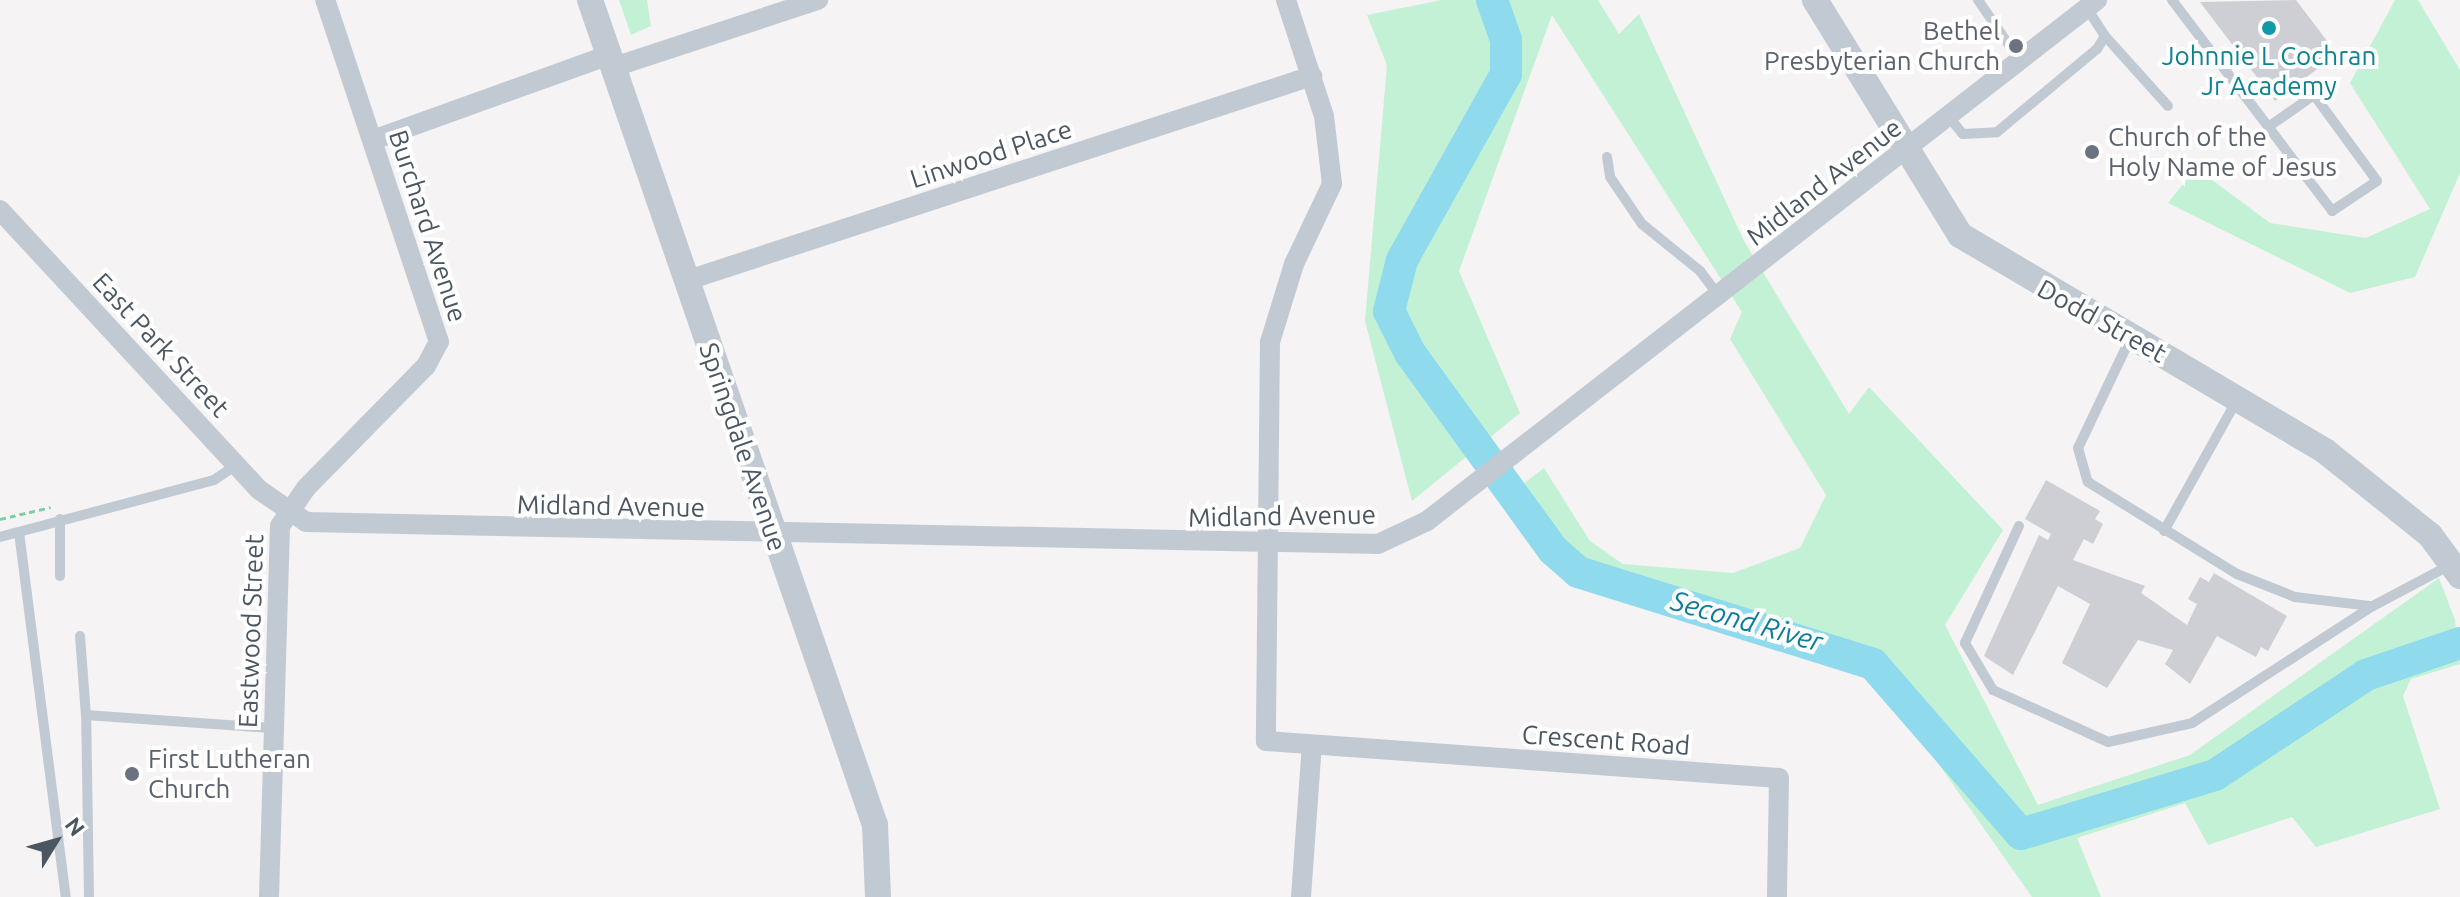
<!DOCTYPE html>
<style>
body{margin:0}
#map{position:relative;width:2460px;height:897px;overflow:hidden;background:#f5f3f3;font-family:Ubuntu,sans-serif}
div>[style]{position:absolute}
.green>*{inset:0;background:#c3f1d5}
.river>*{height:32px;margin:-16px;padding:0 16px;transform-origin:16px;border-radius:16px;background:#90daee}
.building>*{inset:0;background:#cdcfd5}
.path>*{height:3px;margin-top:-1.5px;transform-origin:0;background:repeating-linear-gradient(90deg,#7ad0a6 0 6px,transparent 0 10px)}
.service>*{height:10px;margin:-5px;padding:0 5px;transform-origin:5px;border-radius:5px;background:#c1cad2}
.minor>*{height:20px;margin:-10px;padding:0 10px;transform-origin:10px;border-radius:10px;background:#c1cad2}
.tertiary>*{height:26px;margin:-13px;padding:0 13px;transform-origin:13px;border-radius:13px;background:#c1cad2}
.dots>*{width:22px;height:22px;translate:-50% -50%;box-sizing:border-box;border:4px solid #fff;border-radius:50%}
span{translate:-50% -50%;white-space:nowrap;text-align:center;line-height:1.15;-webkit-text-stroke:8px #fff;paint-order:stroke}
.worship-label{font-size:26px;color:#5b616d}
.right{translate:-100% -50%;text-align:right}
.left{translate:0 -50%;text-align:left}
.culture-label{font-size:26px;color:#0d838f}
.street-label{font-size:26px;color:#4a5661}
.water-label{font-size:28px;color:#0c7c9b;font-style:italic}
.north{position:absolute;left:16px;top:801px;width:80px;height:80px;-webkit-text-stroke:6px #fff;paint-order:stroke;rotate:53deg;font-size:22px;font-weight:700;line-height:32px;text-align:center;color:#4a5661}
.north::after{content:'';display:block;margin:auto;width:28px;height:36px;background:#4a5661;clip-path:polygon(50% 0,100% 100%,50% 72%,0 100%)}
</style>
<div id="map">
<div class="green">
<div style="clip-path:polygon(619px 0,647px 0,651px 26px,631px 35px)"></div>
<div style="clip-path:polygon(1442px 0,1598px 0,1619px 34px,1639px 14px,1744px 241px,1849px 414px,1869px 387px,2003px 530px,1945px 625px,2038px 805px,2190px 755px,2439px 578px,2455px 620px,2460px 664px,2411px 679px,2403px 696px,2440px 809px,2316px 847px,2292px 817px,2208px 845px,2185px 803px,2077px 838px,2101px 897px,2032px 897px,1876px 675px,1585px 581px,1515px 490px,1544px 468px,1590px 541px,1623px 564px,1733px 573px,1800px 548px,1826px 495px,1730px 339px,1742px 312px,1552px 15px,1459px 271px,1520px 413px,1412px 501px,1365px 321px,1387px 65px,1367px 15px)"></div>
<div style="clip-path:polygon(2395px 0,2418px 0,2460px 70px,2460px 173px,2415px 277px,2350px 293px,2168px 203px,2196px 168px,2270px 223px,2366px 238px,2430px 209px,2350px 83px)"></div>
</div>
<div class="river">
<div style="left:1492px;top:0;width:42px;rotate:70.7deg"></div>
<div style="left:1506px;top:40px;width:34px;rotate:90deg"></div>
<div style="left:1506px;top:74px;width:213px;rotate:119.2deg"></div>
<div style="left:1402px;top:260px;width:53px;rotate:104.3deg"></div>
<div style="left:1389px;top:311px;width:47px;rotate:63.4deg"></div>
<div style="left:1410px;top:353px;width:243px;rotate:54deg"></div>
<div style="left:1553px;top:550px;width:33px;rotate:41deg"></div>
<div style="left:1578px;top:572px;width:309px;rotate:17.3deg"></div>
<div style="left:1873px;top:664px;width:225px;rotate:49deg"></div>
<div style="left:2021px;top:834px;width:203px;rotate:-16.9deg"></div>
<div style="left:2215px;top:775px;width:181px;rotate:-33.5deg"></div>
<div style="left:2366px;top:675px;width:99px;rotate:-18.8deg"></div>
</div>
<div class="building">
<div style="clip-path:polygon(2296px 0,2337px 54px,2275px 101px,2200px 2px)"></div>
<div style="clip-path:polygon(2046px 480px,2100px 511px,2095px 519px,2103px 524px,2093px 544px,2084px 539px,2073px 560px,2145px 586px,2141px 593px,2187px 625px,2197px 604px,2188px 599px,2200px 577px,2209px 582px,2214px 573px,2287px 616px,2268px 651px,2261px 647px,2256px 657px,2217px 636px,2190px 684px,2165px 664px,2173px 650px,2138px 640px,2107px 688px,2062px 663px,2090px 604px,2058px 586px,2013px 675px,1984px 656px,2039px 535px,2048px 540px,2051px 534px,2025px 519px)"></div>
</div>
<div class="path">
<div style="left:0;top:519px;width:52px;rotate:-13.2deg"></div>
</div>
<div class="service">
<div style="left:1978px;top:0;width:74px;rotate:55.5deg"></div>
<div style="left:2172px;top:0;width:265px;rotate:52.8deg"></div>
<div style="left:2332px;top:211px;width:54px;rotate:-33.7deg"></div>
<div style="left:2377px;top:181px;width:107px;rotate:-126.2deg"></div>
<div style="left:2314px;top:95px;width:52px;rotate:145.1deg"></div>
<div style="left:2105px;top:36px;width:94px;rotate:48deg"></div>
<div style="left:1949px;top:117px;width:22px;rotate:51deg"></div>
<div style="left:1963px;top:134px;width:34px;rotate:-3deg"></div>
<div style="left:1997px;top:132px;width:130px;rotate:-39.7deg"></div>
<div style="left:2097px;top:49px;width:15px;rotate:-58deg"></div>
<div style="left:2105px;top:36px;width:33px;rotate:-123deg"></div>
<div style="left:1607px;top:157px;width:20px;rotate:81deg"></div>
<div style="left:1610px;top:177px;width:57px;rotate:55.8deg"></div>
<div style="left:1642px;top:224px;width:75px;rotate:39deg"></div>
<div style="left:1700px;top:271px;width:31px;rotate:53deg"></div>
<div style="left:2131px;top:337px;width:123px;rotate:115.5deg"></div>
<div style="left:2078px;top:448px;width:35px;rotate:74deg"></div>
<div style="left:2088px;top:482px;width:175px;rotate:31.7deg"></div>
<div style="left:2237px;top:574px;width:62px;rotate:21.6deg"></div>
<div style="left:2295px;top:597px;width:77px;rotate:6.8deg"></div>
<div style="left:60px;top:519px;width:57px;rotate:90deg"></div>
<div style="left:2019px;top:526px;width:129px;rotate:114.8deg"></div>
<div style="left:1965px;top:643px;width:55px;rotate:59.2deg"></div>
<div style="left:1993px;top:690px;width:126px;rotate:24.3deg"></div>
<div style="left:2108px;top:742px;width:86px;rotate:-12.7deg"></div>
<div style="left:2192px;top:723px;width:216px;rotate:-32.9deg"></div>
<div style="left:2373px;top:606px;width:89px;rotate:-28deg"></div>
<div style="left:2164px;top:531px;width:150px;rotate:-60.9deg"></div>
<div style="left:19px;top:532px;width:368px;rotate:82.7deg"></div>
<div style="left:0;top:537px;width:221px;rotate:-14.9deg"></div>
<div style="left:214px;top:480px;width:27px;rotate:-34deg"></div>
<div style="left:80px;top:636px;width:79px;rotate:85.7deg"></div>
<div style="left:89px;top:897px;width:182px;rotate:-90.9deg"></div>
<div style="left:86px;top:715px;width:187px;rotate:4deg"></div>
</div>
<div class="minor">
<div style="left:1286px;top:0;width:122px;rotate:71.9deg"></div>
<div style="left:1324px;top:116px;width:68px;rotate:83.3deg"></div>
<div style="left:1332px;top:184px;width:89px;rotate:115.4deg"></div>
<div style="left:1294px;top:264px;width:82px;rotate:107.1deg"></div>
<div style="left:1270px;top:342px;width:399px;rotate:90.6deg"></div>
<div style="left:1266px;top:741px;width:514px;rotate:4.13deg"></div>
<div style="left:1779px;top:778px;width:119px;rotate:91deg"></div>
<div style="left:614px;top:67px;width:215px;rotate:-18.2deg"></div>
<div style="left:373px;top:140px;width:251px;rotate:-19.8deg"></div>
<div style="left:0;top:210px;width:380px;rotate:47.2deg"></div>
<div style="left:258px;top:489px;width:58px;rotate:34.5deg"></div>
<div style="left:306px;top:522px;width:1072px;rotate:1.18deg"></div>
<div style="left:1378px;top:544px;width:54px;rotate:-25.1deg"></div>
<div style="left:1427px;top:521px;width:849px;rotate:-37.87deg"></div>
<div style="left:685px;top:281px;width:660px;rotate:-18.11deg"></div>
<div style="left:269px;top:897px;width:371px;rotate:-88.3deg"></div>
<div style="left:280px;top:526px;width:46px;rotate:-55.6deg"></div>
<div style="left:306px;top:488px;width:171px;rotate:-45.5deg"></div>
<div style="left:426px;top:366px;width:27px;rotate:-62deg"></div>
<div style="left:439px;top:342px;width:360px;rotate:-108.4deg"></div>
<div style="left:1301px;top:897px;width:152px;rotate:-85.9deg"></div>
</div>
<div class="tertiary">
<div style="left:590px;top:0;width:873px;rotate:70.94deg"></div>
<div style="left:875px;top:825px;width:72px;rotate:87.6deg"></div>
<div style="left:1815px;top:0;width:276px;rotate:58.3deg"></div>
<div style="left:1960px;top:235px;width:424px;rotate:30.6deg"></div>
<div style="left:2325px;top:451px;width:134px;rotate:38.7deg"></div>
<div style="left:2430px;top:535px;width:51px;rotate:53.8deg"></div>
</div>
<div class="dots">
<div style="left:2269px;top:28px;background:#0f9aa8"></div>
<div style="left:2016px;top:46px;background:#6b7280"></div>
<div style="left:2092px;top:152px;background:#6b7280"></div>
<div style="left:132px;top:774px;background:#6b7280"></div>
</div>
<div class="worship-label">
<span class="right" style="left:2000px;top:46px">Bethel<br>Presbyterian Church</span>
<span class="left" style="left:2108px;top:152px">Church of the<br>Holy Name of Jesus</span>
<span class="left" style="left:148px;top:774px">First Lutheran<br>Church</span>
</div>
<div class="culture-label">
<span style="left:2269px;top:71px">Johnnie L Cochran<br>Jr Academy</span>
</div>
<div class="street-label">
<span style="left:991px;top:154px;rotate:-18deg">Linwood Place</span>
<span style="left:1824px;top:182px;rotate:-38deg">Midland Avenue</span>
<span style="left:428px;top:226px;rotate:72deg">Burchard Avenue</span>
<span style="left:2102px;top:321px;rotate:29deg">Dodd Street</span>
<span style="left:161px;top:345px;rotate:47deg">East Park Street</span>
<span style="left:743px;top:447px;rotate:71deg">Springdale Avenue</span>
<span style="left:611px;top:506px;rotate:1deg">Midland Avenue</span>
<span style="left:1282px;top:516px;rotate:-1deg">Midland Avenue</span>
<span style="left:251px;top:631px;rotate:-88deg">Eastwood Street</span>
<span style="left:1606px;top:740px;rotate:4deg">Crescent Road</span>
</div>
<div class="water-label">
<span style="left:1747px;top:621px;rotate:16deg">Second River</span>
</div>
<div class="north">N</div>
</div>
